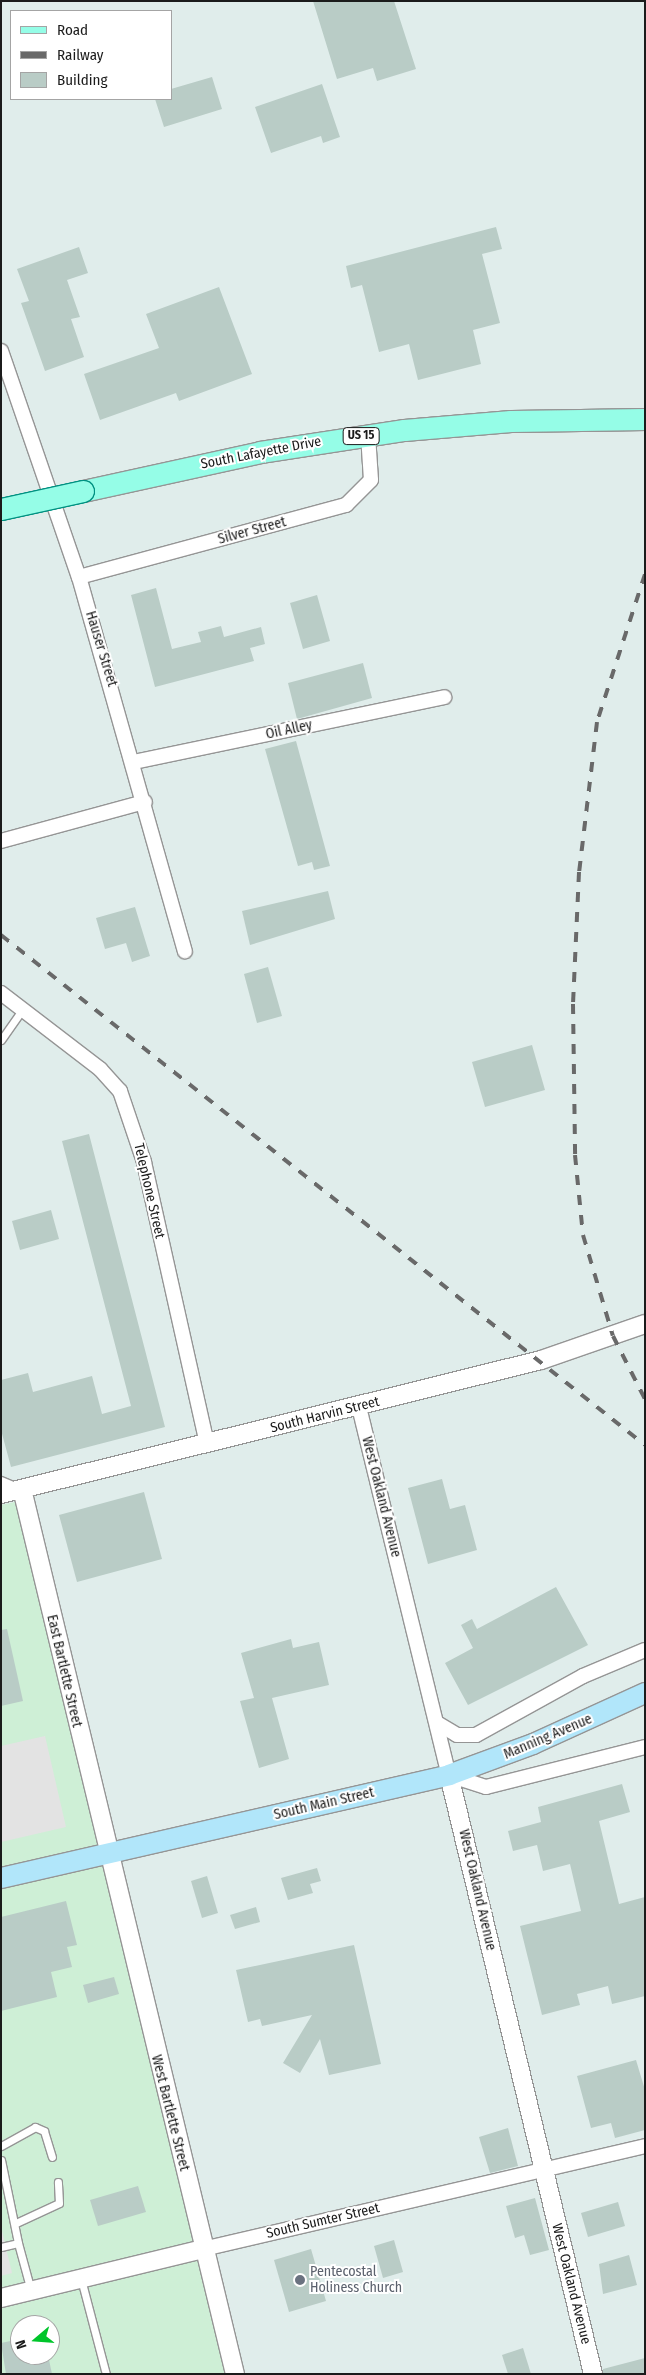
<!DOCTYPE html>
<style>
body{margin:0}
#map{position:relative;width:646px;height:2375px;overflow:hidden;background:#e0edeb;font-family:"Fira Sans Condensed",sans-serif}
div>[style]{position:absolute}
.commercial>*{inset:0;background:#ceefd6}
.parking>*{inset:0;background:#e3e3e3}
.building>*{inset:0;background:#b9ccc6}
.roads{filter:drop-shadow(1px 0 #959595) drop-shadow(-1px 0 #959595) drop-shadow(0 1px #959595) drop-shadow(0 -1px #959595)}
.service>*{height:7px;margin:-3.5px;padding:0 3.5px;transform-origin:3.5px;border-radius:3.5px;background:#fff}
.minor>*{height:14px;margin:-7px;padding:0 7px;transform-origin:7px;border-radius:7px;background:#fff}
.tertiary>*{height:18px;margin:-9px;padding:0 9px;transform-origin:9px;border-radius:9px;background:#fff}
.secondary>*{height:20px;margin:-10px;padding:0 10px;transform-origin:10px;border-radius:10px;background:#b1e6fa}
.primary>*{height:21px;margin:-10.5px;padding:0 10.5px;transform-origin:10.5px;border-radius:10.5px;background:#95fde7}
.rail>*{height:4px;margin-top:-2px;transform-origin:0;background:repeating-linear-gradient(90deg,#696969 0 10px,transparent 0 20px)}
.bridges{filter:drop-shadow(1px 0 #009181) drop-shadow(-1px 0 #009181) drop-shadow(0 1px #009181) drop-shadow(0 -1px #009181)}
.primary-bridge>*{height:21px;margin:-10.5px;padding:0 10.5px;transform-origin:10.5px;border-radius:10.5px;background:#95fde7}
.dots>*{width:14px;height:14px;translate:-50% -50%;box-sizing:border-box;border:2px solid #fff;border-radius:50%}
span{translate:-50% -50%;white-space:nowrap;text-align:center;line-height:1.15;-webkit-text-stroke:4px #fff;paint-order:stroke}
.shield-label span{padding:1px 4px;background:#fff;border:1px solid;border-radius:4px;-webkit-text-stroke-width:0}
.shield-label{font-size:12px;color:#1b1b1b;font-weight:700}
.street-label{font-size:14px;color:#1b1b1b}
.worship-label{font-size:14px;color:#5b616d}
.left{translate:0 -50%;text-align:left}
.frame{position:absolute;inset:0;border:2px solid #1b1b1b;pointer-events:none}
.legend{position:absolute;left:10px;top:10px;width:162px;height:90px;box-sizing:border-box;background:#fff;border:1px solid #a4a4a4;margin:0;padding:6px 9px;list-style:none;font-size:15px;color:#1b1b1b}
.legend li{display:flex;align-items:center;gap:10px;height:25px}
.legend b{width:25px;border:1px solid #a4a4a4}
.north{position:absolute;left:10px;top:2315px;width:50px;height:50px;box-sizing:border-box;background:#fff;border:1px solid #a4a4a4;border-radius:50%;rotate:252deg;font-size:14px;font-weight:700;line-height:20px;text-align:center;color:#1b1b1b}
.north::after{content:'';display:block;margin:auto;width:18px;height:22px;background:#00c52b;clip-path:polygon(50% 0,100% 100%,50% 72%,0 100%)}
</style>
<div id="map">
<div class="commercial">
<div style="clip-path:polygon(evenodd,15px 1502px,225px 2374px,1px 2374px,1px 1505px,15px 1502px,20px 2325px,50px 2325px,50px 2355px,20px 2355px,20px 2325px)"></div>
</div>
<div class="parking">
<div style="clip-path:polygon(45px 1736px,66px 1827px,1px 1842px,1px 1746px)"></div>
<div style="clip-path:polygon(1px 2227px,12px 2273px,1px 2276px)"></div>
</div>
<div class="building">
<div style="clip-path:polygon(313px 1px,394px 1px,416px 69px,377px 81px,373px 68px,337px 79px)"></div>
<div style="clip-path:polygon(212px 77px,222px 109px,164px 127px,155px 99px,171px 99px,171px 89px)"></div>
<div style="clip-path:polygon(322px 84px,340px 137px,323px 143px,321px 136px,271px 153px,255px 107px)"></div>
<div style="clip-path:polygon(496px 227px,502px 249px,482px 254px,500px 323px,473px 330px,481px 364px,418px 380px,409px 344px,379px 352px,362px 285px,351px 288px,346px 266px)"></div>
<div style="clip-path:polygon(79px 247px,88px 273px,67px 280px,80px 317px,71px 319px,84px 357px,45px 371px,21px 303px,29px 301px,17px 269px)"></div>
<div style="clip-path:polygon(219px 287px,252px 374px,179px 401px,176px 393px,100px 420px,84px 374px,159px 348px,146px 314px)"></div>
<div style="clip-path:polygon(156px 588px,172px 649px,201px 642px,198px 632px,221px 626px,224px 637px,261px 627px,265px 644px,250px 648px,254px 661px,155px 687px,131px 595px)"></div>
<div style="clip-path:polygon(317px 595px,330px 641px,303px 649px,290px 603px)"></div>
<div style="clip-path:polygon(363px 663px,372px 698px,297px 719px,288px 683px)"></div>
<div style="clip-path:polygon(296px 741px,330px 866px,314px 870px,312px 862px,298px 866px,265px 749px)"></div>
<div style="clip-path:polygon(328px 891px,335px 919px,250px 945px,242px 911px)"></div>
<div style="clip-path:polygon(135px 907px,150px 956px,132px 962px,126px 943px,105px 949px,96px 918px)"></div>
<div style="clip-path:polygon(268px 967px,282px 1016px,257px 1023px,244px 974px)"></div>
<div style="clip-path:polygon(532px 1045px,545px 1090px,485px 1107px,472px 1062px)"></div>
<div style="clip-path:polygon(89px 1134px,165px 1427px,11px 1467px,1px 1430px,1px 1380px,28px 1373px,33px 1392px,92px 1376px,102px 1414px,131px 1406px,62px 1141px)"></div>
<div style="clip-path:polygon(51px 1210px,59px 1239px,20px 1250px,12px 1221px)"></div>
<div style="clip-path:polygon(442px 1479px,450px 1509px,465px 1505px,477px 1550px,428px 1564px,408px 1488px)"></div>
<div style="clip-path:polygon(144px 1492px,162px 1559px,77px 1582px,59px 1515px)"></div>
<div style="clip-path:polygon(556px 1587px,588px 1645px,468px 1705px,445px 1663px,473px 1648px,461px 1625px,472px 1619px,477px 1629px)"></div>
<div style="clip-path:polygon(7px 1629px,23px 1701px,1px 1706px,1px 1630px)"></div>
<div style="clip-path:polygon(291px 1639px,293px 1648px,319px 1642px,329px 1685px,272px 1698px,289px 1759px,259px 1768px,240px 1701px,254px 1698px,241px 1653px)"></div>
<div style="clip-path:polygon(622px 1784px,630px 1812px,599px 1821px,619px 1904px,645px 1897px,645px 1996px,612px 2004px,608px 1986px,577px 1994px,580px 2005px,542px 2015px,520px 1926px,581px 1911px,570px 1864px,543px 1871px,537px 1845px,513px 1851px,508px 1831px,541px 1822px,538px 1807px)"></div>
<div style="clip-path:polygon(317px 1868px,321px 1881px,310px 1884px,313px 1893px,288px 1900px,281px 1878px)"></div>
<div style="clip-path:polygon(207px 1876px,218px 1913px,202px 1918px,191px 1881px)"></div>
<div style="clip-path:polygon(66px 1901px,77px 1945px,67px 1947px,72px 1967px,51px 1972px,57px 1997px,1px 2011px,1px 1917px)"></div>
<div style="clip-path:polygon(256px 1907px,260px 1922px,235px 1929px,230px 1915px)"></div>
<div style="clip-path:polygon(354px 1945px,381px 2064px,329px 2075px,320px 2039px,300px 2073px,283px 2063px,312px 2015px,262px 2026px,260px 2019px,248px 2022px,236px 1970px)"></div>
<div style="clip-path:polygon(114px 1977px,119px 1994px,88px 2003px,83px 1985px)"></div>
<div style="clip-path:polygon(636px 2060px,645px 2090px,645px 2130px,615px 2138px,611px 2123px,591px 2128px,577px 2076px)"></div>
<div style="clip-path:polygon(508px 2128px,518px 2166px,490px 2173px,479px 2137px)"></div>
<div style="clip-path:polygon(138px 2186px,146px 2212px,98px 2226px,90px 2200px)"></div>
<div style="clip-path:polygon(535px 2198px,549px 2250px,530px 2255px,524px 2235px,515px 2238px,506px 2206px)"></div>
<div style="clip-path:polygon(618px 2202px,625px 2226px,588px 2237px,581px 2213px)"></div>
<div style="clip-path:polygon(394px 2240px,403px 2272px,383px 2278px,374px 2246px)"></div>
<div style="clip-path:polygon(311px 2249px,326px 2301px,289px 2312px,274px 2260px)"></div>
<div style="clip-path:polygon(629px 2255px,637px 2285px,603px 2294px,599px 2264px)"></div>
<div style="clip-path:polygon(20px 2339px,20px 2355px,48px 2355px,52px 2374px,6px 2374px,1px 2343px)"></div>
<div style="clip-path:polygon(523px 2348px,531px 2374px,508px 2374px,502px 2355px)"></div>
<div style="clip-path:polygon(645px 2358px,645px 2374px,603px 2374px,603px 2369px)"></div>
</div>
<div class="roads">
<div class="service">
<div style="left:1px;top:1040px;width:37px;rotate:-55deg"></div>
<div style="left:1px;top:1480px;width:15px;rotate:23deg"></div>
<div style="left:1px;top:2146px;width:39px;rotate:-29deg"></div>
<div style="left:35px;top:2127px;width:10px;rotate:24deg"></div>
<div style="left:44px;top:2131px;width:27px;rotate:73deg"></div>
<div style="left:1px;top:2160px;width:85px;rotate:78.4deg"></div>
<div style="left:16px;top:2223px;width:47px;rotate:-24.9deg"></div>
<div style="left:59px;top:2203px;width:21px;rotate:-93deg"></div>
<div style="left:1px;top:2247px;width:17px;rotate:-13deg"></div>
<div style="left:18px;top:2243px;width:50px;rotate:74.8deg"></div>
<div style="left:81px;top:2279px;width:98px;rotate:75.3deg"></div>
</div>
<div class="minor">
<div style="left:1px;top:351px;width:239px;rotate:71deg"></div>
<div style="left:79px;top:577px;width:389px;rotate:74.2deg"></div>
<div style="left:79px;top:577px;width:277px;rotate:-15.1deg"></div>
<div style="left:346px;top:505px;width:35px;rotate:-45deg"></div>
<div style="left:371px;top:480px;width:45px;rotate:-93.8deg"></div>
<div style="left:134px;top:762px;width:317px;rotate:-11.8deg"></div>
<div style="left:1px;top:841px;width:149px;rotate:-15.2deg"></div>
<div style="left:1px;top:993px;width:125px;rotate:37.5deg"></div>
<div style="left:100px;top:1069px;width:30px;rotate:48deg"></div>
<div style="left:120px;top:1091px;width:75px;rotate:71.3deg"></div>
<div style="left:144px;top:1162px;width:289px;rotate:77.4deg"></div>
<div style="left:359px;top:1407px;width:379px;rotate:76.3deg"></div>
<div style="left:449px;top:1775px;width:39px;rotate:18deg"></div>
<div style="left:486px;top:1787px;width:164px;rotate:-14.1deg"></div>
<div style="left:437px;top:1723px;width:23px;rotate:31deg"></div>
<div style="left:457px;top:1735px;width:19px"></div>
<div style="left:476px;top:1735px;width:122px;rotate:-28.9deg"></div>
<div style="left:583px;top:1676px;width:67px;rotate:-22.8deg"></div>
<div style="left:203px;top:2249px;width:454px;rotate:-13.1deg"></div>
</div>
<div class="tertiary">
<div style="left:22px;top:1489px;width:910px;rotate:76.47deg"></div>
<div style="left:1px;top:1494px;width:556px;rotate:-13.94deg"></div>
<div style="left:541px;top:1360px;width:110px;rotate:-19.1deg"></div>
<div style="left:449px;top:1775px;width:616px;rotate:76.48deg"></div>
<div style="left:1px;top:2298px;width:208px;rotate:-13.6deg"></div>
</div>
<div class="secondary">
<div style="left:1px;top:1878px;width:460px;rotate:-12.9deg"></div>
<div style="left:449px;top:1775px;width:90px;rotate:-20.3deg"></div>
<div style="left:533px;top:1744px;width:123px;rotate:-24.5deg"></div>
</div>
<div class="primary">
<div style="left:83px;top:491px;width:181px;rotate:-12.4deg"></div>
<div style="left:260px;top:452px;width:146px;rotate:-8.7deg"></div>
<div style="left:404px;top:430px;width:107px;rotate:-4.8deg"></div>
<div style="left:511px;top:421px;width:134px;rotate:-0.9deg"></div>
</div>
</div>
<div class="rail">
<div style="left:645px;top:574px;width:156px;rotate:108deg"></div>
<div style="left:597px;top:722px;width:151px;rotate:96.8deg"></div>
<div style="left:579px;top:872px;width:132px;rotate:92.6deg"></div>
<div style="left:573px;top:1004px;width:151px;rotate:89.2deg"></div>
<div style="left:575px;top:1155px;width:80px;rotate:84.3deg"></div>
<div style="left:583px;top:1235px;width:105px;rotate:73.5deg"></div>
<div style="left:613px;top:1336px;width:71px;rotate:63.1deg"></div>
<div style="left:1px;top:935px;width:821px;rotate:38.38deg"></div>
</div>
<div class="bridges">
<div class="primary-bridge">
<div style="left:1px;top:509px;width:84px;rotate:-12.4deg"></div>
</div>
</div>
<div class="dots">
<div style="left:300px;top:2280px;background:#6b7280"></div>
</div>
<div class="shield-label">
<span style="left:361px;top:436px">US 15</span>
</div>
<div class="street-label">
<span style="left:261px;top:453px;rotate:-11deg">South Lafayette Drive</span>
<span style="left:252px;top:531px;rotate:-15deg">Silver Street</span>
<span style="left:101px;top:649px;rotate:73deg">Hauser Street</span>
<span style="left:289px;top:730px;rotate:-12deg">Oil Alley</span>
<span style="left:149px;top:1191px;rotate:77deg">Telephone Street</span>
<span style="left:325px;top:1415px;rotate:-14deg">South Harvin Street</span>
<span style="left:381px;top:1497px;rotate:76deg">West Oakland Avenue</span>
<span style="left:64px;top:1671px;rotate:77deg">East Bartlette Street</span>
<span style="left:548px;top:1737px;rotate:-23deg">Manning Avenue</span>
<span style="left:324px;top:1804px;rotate:-13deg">South Main Street</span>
<span style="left:477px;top:1890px;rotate:77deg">West Oakland Avenue</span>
<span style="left:170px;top:2113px;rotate:76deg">West Bartlette Street</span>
<span style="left:323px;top:2221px;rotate:-13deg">South Sumter Street</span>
<span style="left:571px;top:2284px;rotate:76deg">West Oakland Avenue</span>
</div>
<div class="worship-label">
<span class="left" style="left:310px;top:2280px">Pentecostal<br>Holiness Church</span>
</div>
<div class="frame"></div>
<ul class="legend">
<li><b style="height:6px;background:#95fde7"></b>Road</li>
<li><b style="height:6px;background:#696969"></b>Railway</li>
<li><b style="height:14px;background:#b9ccc6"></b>Building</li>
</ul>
<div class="north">N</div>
</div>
